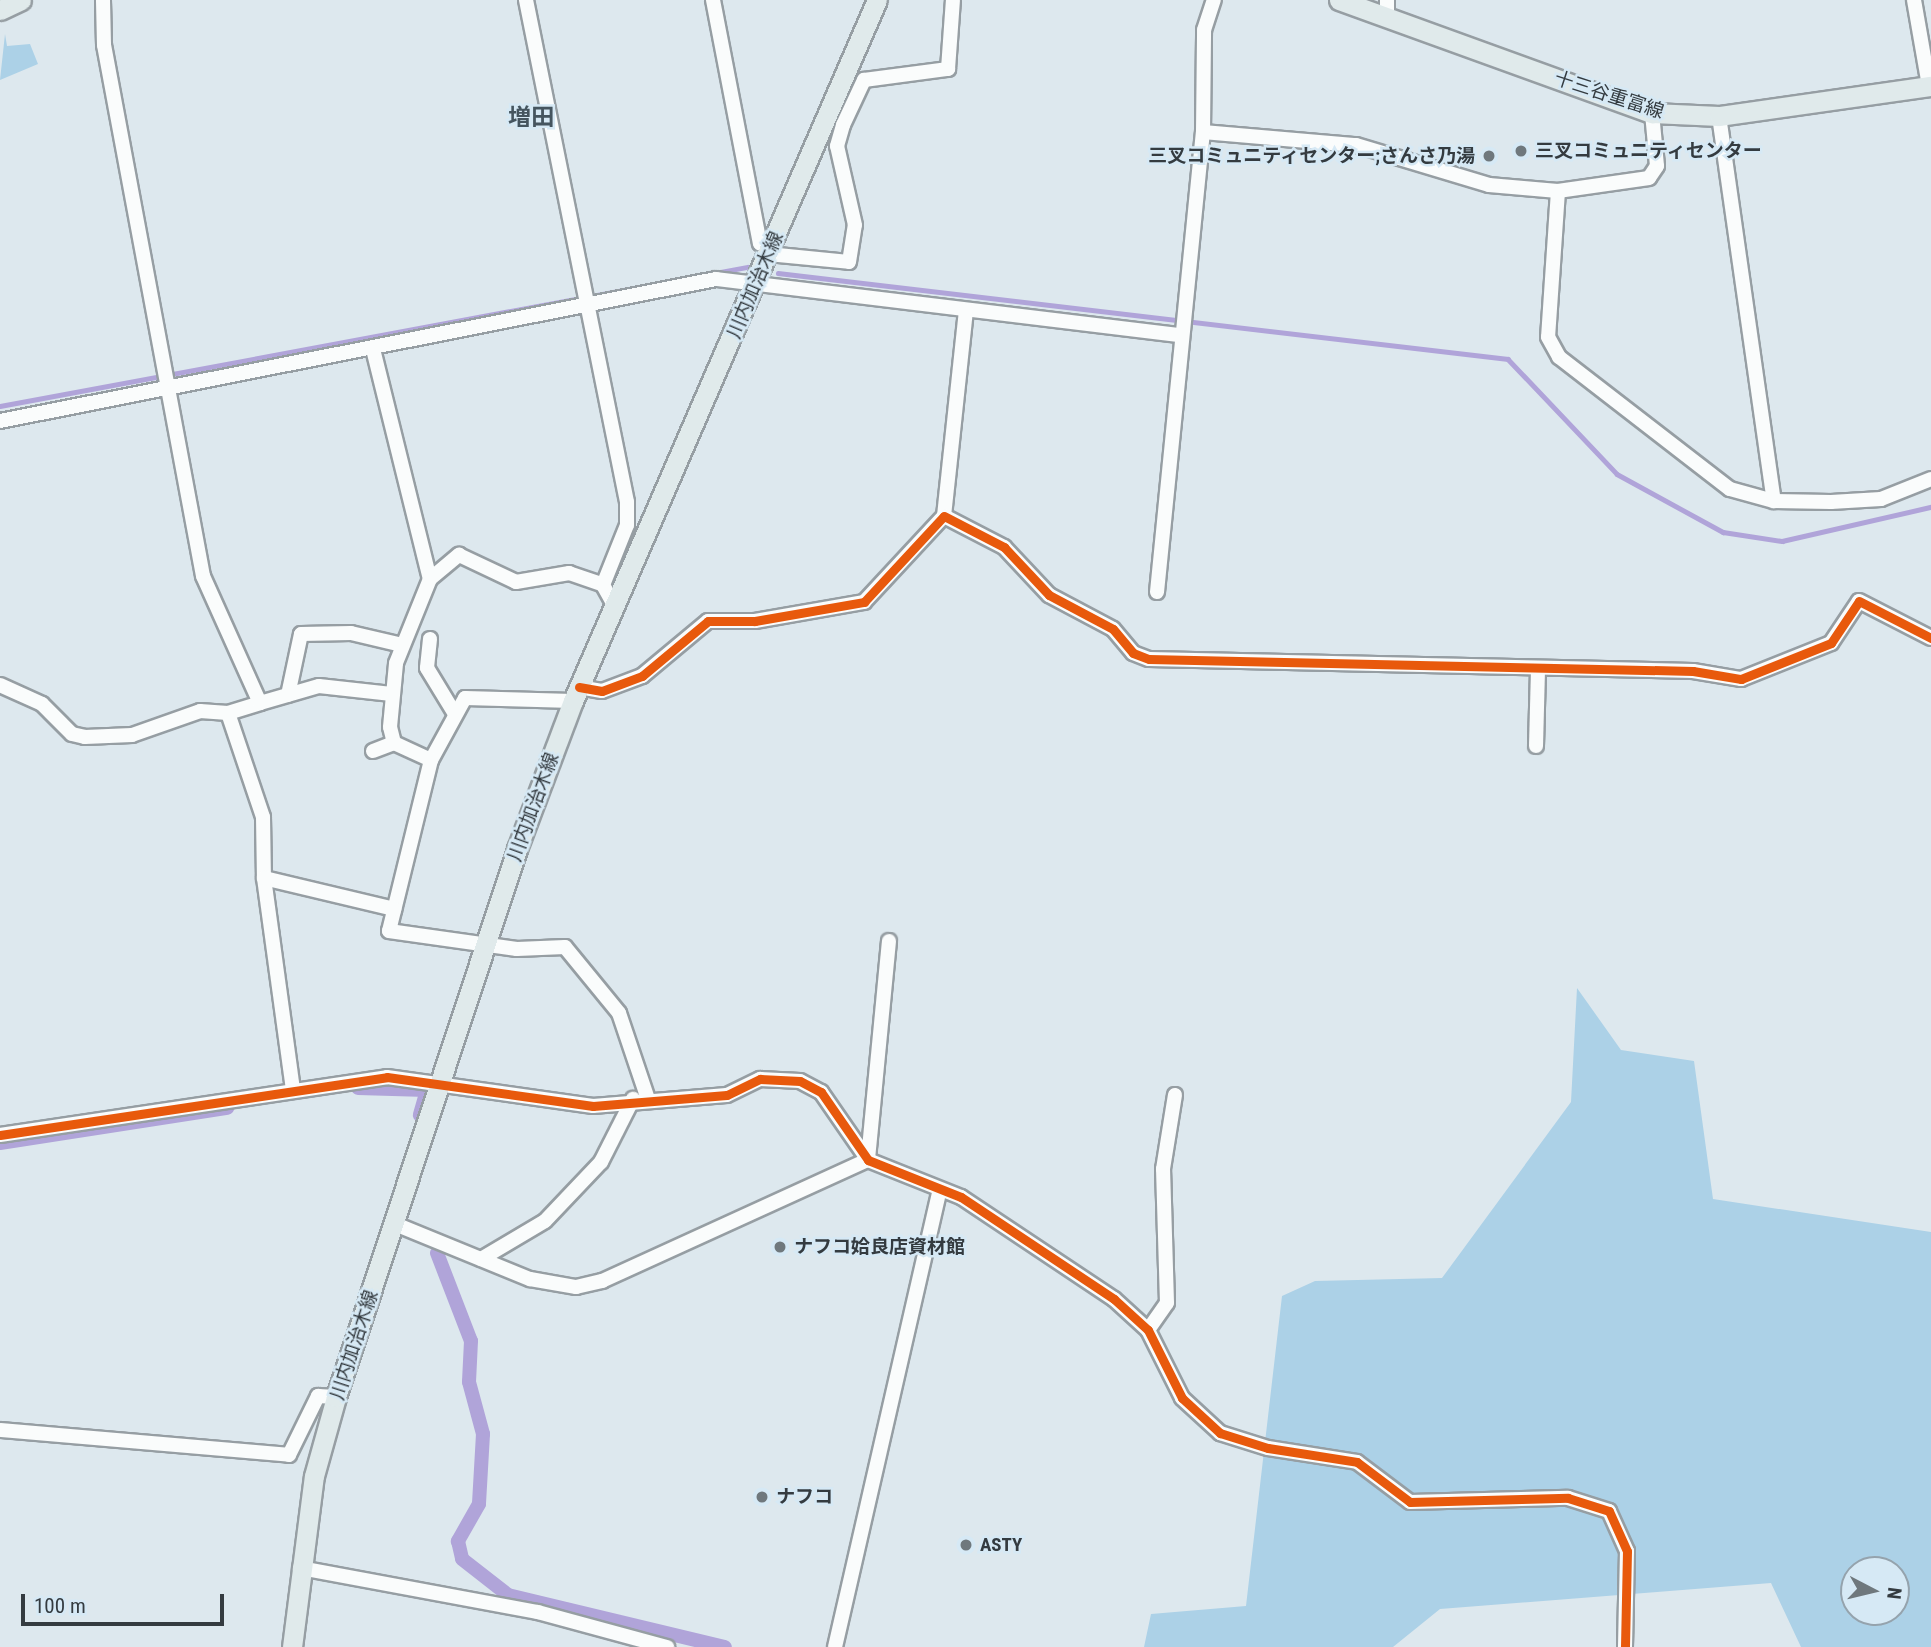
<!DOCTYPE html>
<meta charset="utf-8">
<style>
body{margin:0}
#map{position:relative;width:1931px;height:1647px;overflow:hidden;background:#dde8ee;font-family:"Roboto Condensed","Noto Sans JP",sans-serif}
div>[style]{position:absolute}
.green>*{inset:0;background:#acd1e7}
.stream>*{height:4.5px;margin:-2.25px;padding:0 2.25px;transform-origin:2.25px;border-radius:2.25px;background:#b0a4d9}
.canal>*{height:14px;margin:-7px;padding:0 7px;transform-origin:7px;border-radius:7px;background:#b0a4d9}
.roads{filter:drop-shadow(2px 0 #969ea3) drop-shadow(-2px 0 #969ea3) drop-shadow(0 2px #969ea3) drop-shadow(0 -2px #969ea3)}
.minor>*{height:14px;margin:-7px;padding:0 7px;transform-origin:7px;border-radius:7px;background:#fafcfc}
.major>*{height:19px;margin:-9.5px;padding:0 9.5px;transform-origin:9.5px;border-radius:9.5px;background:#e0eaeb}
.cycleway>*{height:9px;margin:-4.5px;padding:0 4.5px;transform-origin:4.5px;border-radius:4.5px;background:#e8590c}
.dots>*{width:19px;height:19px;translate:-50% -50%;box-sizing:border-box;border:4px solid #d6e9f5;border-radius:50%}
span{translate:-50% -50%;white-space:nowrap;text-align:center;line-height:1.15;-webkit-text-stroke:5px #d6e9f5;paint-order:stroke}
.street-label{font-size:19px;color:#343b40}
.poi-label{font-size:19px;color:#343b40;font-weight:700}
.left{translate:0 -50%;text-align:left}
.right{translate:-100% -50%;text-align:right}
.quarter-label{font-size:23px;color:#45555f;font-weight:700}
.north{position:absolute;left:1840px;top:1556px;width:70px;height:70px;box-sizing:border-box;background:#d6e9f5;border:2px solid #95a3ad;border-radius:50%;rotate:97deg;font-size:19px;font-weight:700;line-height:28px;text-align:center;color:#343b40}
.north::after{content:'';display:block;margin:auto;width:24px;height:32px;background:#6f787d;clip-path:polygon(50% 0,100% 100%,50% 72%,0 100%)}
.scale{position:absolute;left:21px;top:1594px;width:203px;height:32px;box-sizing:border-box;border:4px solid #343b40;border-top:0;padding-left:9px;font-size:21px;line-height:24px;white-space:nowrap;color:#343b40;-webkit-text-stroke:5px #d6e9f5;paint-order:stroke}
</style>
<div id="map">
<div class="green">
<div style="clip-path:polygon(5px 34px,7px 46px,30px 44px,38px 64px,0 80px)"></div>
<div style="clip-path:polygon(evenodd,1577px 988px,1621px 1050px,1694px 1061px,1713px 1199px,1931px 1232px,1931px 1647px,1801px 1647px,1771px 1583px,1440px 1609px,1393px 1647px,1144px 1647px,1151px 1614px,1246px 1606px,1282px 1296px,1315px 1281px,1442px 1278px,1571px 1102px,1577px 988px,1854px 1570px,1896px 1570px,1896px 1612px,1854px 1612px,1854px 1570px)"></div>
</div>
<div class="stream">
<div style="left:778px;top:273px;width:735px;rotate:6.72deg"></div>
<div style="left:1508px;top:359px;width:158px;rotate:46.5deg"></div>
<div style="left:1617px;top:474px;width:121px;rotate:28.7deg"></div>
<div style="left:1723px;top:532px;width:60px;rotate:8.7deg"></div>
<div style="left:1782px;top:541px;width:153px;rotate:-12.9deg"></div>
<div style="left:0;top:406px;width:760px;rotate:-10.54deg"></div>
</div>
<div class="canal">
<div style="left:358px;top:1088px;width:69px;rotate:1.7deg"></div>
<div style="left:427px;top:1090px;width:26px;rotate:106deg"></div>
<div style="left:0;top:1143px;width:230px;rotate:-8.8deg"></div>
<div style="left:437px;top:1253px;width:94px;rotate:68.9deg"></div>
<div style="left:471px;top:1341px;width:41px;rotate:92.8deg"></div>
<div style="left:469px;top:1382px;width:54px;rotate:74.9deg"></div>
<div style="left:483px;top:1434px;width:70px;rotate:93.3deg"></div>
<div style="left:479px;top:1504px;width:43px;rotate:119.6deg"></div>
<div style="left:458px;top:1541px;width:18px;rotate:77deg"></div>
<div style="left:462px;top:1559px;width:58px;rotate:38deg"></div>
<div style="left:508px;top:1595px;width:223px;rotate:13.5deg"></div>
</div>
<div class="roads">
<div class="minor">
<div style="left:526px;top:0;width:512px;rotate:78.62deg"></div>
<div style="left:627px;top:502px;width:23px;rotate:90deg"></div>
<div style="left:627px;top:525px;width:65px;rotate:111.8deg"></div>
<div style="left:603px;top:585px;width:25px;rotate:61deg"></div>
<div style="left:713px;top:0;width:248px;rotate:79.1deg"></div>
<div style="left:760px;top:243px;width:11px;rotate:27deg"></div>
<div style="left:1387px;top:0;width:18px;rotate:90deg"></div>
<div style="left:1914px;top:0;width:87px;rotate:80.1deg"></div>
<div style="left:1652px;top:113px;width:53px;rotate:84.6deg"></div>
<div style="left:1657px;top:166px;width:14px;rotate:124deg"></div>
<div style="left:1649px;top:178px;width:92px;rotate:171.9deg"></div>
<div style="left:1558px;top:191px;width:146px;rotate:93.9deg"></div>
<div style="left:1548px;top:337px;width:23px;rotate:61deg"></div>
<div style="left:1559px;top:357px;width:216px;rotate:37.7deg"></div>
<div style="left:1730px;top:489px;width:46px;rotate:15.3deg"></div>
<div style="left:1774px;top:501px;width:57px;rotate:1deg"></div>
<div style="left:1831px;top:502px;width:50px;rotate:-3.4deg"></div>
<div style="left:1881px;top:499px;width:54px;rotate:-21.8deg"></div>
<div style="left:1719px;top:116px;width:389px;rotate:81.9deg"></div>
<div style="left:1203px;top:132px;width:154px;rotate:4.9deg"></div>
<div style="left:1356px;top:145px;width:139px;rotate:16.7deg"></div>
<div style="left:1489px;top:185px;width:69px;rotate:5deg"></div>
<div style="left:768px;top:254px;width:81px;rotate:5.6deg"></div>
<div style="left:849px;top:262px;width:37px;rotate:-81deg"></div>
<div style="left:855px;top:225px;width:81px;rotate:-102.8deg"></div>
<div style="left:837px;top:146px;width:22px;rotate:-74deg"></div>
<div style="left:843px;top:125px;width:50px;rotate:-65deg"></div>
<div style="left:864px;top:80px;width:85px;rotate:-7.5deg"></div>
<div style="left:948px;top:69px;width:69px;rotate:-85.9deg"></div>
<div style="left:373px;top:349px;width:237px;rotate:76.1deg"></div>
<div style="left:0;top:421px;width:730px;rotate:-11.22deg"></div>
<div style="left:716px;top:279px;width:467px;rotate:6.9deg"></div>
<div style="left:944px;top:516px;width:207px;rotate:-83.9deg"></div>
<div style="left:1157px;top:592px;width:462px;rotate:-84.3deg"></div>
<div style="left:1203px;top:132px;width:102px;rotate:-89.4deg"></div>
<div style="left:1204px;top:30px;width:32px;rotate:-72deg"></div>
<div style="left:430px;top:639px;width:29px;rotate:96deg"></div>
<div style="left:427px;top:668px;width:54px;rotate:58.7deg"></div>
<div style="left:0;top:685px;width:46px;rotate:24.3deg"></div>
<div style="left:42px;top:704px;width:42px;rotate:45deg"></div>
<div style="left:72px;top:734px;width:13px;rotate:13deg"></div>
<div style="left:85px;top:737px;width:47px;rotate:-2.4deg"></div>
<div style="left:132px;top:735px;width:72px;rotate:-19.4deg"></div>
<div style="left:200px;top:711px;width:28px;rotate:4deg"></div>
<div style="left:228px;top:713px;width:34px;rotate:-17deg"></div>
<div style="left:260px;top:703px;width:139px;rotate:-114.2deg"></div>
<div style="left:203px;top:576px;width:540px;rotate:-100.56deg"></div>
<div style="left:104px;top:45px;width:45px;rotate:-91.3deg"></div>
<div style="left:579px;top:687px;width:23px;rotate:10deg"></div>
<div style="left:602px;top:691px;width:43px;rotate:-20.6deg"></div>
<div style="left:642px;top:676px;width:86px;rotate:-39.8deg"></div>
<div style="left:708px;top:621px;width:47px"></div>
<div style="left:755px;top:621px;width:111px;rotate:-9.9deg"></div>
<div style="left:864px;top:602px;width:117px;rotate:-47.1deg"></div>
<div style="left:944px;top:516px;width:68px;rotate:27.3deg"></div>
<div style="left:1004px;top:547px;width:66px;rotate:46.8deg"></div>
<div style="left:1049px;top:595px;width:72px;rotate:28deg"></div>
<div style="left:1113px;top:629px;width:31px;rotate:50deg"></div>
<div style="left:1133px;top:653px;width:17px;rotate:21deg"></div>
<div style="left:1149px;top:659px;width:544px;rotate:1.26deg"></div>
<div style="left:1693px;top:671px;width:49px;rotate:9.5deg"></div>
<div style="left:1741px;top:679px;width:97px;rotate:-21.8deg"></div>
<div style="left:1831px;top:643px;width:50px;rotate:-56.3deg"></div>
<div style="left:1859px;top:601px;width:81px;rotate:27.2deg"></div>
<div style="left:288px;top:695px;width:62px;rotate:-78deg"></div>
<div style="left:301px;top:634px;width:50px;rotate:-1.1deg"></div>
<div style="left:351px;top:633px;width:52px;rotate:13.2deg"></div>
<div style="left:573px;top:701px;width:108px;rotate:-178.4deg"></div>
<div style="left:465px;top:698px;width:71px;rotate:118.7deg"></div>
<div style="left:431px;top:760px;width:176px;rotate:103.8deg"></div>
<div style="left:389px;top:931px;width:129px;rotate:8deg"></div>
<div style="left:517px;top:949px;width:48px;rotate:-2.4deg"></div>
<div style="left:565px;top:947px;width:85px;rotate:50.7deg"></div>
<div style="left:619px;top:1013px;width:91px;rotate:71.4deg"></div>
<div style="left:260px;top:703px;width:61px;rotate:-16.1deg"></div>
<div style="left:319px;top:686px;width:73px;rotate:6.3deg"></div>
<div style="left:228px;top:713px;width:110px;rotate:71.4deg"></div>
<div style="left:263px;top:817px;width:61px;rotate:89.1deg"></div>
<div style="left:264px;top:878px;width:213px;rotate:82.2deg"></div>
<div style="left:1536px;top:746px;width:77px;rotate:-88.5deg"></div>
<div style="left:373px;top:751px;width:22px;rotate:-21deg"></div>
<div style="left:431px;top:760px;width:41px;rotate:-155.3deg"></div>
<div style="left:394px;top:743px;width:16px;rotate:-104deg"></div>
<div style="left:390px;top:727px;width:64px;rotate:-84.6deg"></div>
<div style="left:396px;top:663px;width:91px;rotate:-68deg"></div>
<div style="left:430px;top:579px;width:38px;rotate:-40deg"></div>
<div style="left:459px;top:555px;width:63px;rotate:25.3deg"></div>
<div style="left:516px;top:582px;width:54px;rotate:-9.6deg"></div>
<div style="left:569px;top:573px;width:36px;rotate:19deg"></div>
<div style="left:264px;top:878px;width:134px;rotate:13.4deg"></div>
<div style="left:0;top:1135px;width:391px;rotate:-8.5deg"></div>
<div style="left:387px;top:1077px;width:208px;rotate:8deg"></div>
<div style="left:593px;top:1106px;width:134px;rotate:-4.7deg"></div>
<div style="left:727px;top:1095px;width:37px;rotate:-26deg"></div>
<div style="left:760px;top:1079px;width:40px;rotate:2.9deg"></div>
<div style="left:800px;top:1081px;width:24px;rotate:28deg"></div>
<div style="left:821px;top:1092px;width:83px;rotate:55.3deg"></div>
<div style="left:868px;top:1160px;width:100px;rotate:21.7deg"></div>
<div style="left:961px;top:1197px;width:184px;rotate:33.7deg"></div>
<div style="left:1114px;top:1299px;width:46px;rotate:42.4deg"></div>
<div style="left:1148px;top:1330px;width:76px;rotate:63.4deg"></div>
<div style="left:1182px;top:1398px;width:52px;rotate:42.6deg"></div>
<div style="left:1220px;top:1433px;width:50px;rotate:17.4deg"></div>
<div style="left:1268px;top:1448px;width:90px;rotate:8.9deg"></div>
<div style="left:1357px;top:1462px;width:66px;rotate:37deg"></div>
<div style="left:1410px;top:1502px;width:158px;rotate:-1.5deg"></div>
<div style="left:1568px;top:1498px;width:43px;rotate:17.6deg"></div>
<div style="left:1609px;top:1511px;width:44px;rotate:65.8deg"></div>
<div style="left:1627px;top:1551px;width:96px;rotate:91.2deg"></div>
<div style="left:868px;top:1159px;width:219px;rotate:-84.5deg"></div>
<div style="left:395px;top:1224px;width:146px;rotate:22.2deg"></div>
<div style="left:530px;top:1279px;width:47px;rotate:9.9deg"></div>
<div style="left:576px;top:1287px;width:27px;rotate:-13deg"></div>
<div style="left:602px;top:1281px;width:292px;rotate:-24.5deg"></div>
<div style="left:481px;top:1259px;width:74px;rotate:-30.7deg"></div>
<div style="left:545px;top:1221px;width:81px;rotate:-46.5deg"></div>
<div style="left:601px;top:1162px;width:71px;rotate:-63.1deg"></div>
<div style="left:1148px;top:1330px;width:33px;rotate:-55deg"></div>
<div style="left:1167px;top:1303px;width:134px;rotate:-91.7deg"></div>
<div style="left:1163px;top:1169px;width:75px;rotate:-80.8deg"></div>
<div style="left:0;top:1430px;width:290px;rotate:4.9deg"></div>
<div style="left:289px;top:1455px;width:66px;rotate:-63.8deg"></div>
<div style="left:318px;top:1396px;width:18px;rotate:3deg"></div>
<div style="left:300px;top:1568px;width:242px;rotate:10.5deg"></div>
<div style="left:538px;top:1612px;width:134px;rotate:15.2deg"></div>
<div style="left:835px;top:1647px;width:469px;rotate:-77.1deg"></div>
</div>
<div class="major">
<div style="left:1339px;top:0;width:333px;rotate:19.9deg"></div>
<div style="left:1652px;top:113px;width:67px;rotate:2.6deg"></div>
<div style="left:1719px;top:116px;width:214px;rotate:-8.1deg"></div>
<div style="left:0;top:10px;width:23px;rotate:-25deg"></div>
<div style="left:292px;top:1647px;width:172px;rotate:-82.7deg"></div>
<div style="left:314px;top:1476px;width:82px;rotate:-74.4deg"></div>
<div style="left:336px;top:1397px;width:577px;rotate:-71.72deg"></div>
<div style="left:517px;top:849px;width:158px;rotate:-69.3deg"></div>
<div style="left:573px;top:701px;width:764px;rotate:-66.56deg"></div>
</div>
</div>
<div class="cycleway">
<div style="left:579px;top:687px;width:23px;rotate:10deg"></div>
<div style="left:602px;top:691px;width:43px;rotate:-20.6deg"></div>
<div style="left:642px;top:676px;width:86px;rotate:-39.8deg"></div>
<div style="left:708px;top:621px;width:47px"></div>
<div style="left:755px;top:621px;width:111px;rotate:-9.9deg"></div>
<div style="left:864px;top:602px;width:117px;rotate:-47.1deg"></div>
<div style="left:944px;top:516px;width:68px;rotate:27.3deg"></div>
<div style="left:1004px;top:547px;width:66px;rotate:46.8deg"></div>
<div style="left:1049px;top:595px;width:72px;rotate:28deg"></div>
<div style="left:1113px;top:629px;width:31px;rotate:50deg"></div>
<div style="left:1133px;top:653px;width:17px;rotate:21deg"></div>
<div style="left:1149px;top:659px;width:544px;rotate:1.26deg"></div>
<div style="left:1693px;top:671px;width:49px;rotate:9.5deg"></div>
<div style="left:1741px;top:679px;width:97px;rotate:-21.8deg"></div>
<div style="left:1831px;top:643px;width:50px;rotate:-56.3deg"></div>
<div style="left:1859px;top:601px;width:81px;rotate:27.2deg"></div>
<div style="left:0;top:1135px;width:391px;rotate:-8.5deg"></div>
<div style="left:387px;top:1077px;width:208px;rotate:8deg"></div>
<div style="left:593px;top:1106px;width:134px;rotate:-4.7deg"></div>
<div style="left:727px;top:1095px;width:37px;rotate:-26deg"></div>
<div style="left:760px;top:1079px;width:40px;rotate:2.9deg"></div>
<div style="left:800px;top:1081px;width:24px;rotate:28deg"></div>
<div style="left:821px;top:1092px;width:83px;rotate:55.3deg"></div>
<div style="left:868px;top:1160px;width:100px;rotate:21.7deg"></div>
<div style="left:961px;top:1197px;width:184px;rotate:33.7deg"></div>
<div style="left:1114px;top:1299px;width:46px;rotate:42.4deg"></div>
<div style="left:1148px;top:1330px;width:76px;rotate:63.4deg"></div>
<div style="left:1182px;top:1398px;width:52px;rotate:42.6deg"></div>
<div style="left:1220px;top:1433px;width:50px;rotate:17.4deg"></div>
<div style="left:1268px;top:1448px;width:90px;rotate:8.9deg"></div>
<div style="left:1357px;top:1462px;width:66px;rotate:37deg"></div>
<div style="left:1410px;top:1502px;width:158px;rotate:-1.5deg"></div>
<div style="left:1568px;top:1498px;width:43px;rotate:17.6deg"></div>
<div style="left:1609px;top:1511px;width:44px;rotate:65.8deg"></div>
<div style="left:1627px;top:1551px;width:96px;rotate:91.2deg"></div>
</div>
<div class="dots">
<div style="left:1521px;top:151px;background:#6f787d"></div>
<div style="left:1489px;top:156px;background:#6f787d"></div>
<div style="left:780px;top:1247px;background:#6f787d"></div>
<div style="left:762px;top:1497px;background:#6f787d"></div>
<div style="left:966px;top:1545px;background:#6f787d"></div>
</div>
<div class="street-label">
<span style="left:1609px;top:95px;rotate:18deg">十三谷重富線</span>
<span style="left:755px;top:285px;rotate:-67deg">川内加治木線</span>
<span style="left:533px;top:807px;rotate:-70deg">川内加治木線</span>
<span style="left:354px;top:1345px;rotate:-72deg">川内加治木線</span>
</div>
<div class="poi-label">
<span class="left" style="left:1535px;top:151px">三叉コミュニティセンター</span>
<span class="right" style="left:1475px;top:156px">三叉コミュニティセンター;さんさ乃湯</span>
<span class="left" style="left:794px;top:1247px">ナフコ姶良店資材館</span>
<span class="left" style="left:776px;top:1497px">ナフコ</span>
<span class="left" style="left:980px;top:1545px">ASTY</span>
</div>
<div class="quarter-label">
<span style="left:531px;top:118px">増田</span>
</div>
<div class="north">N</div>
<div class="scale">100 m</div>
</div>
